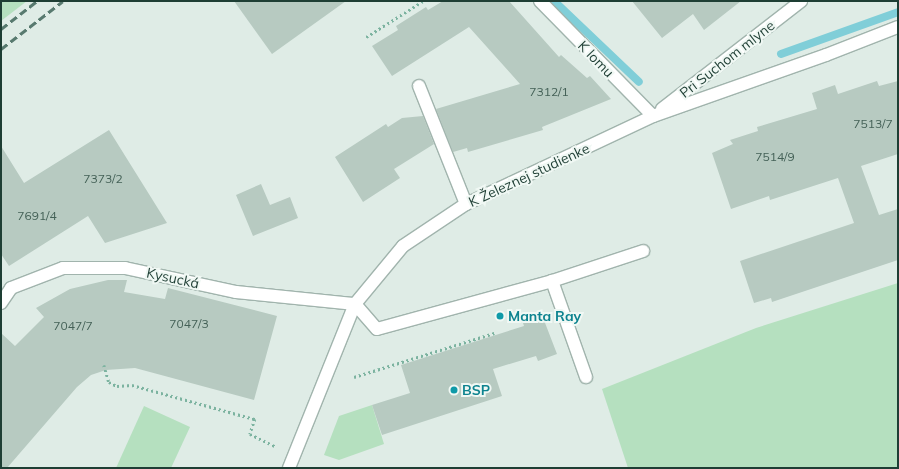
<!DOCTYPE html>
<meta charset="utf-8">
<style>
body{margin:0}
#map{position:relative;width:899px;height:469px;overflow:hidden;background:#dfece6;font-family:Mulish,sans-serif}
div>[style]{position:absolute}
.green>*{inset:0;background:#b5e0bf}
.stream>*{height:8px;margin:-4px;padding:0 4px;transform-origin:4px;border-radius:4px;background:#80ced8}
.building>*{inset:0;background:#b7cac1}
.path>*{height:2.5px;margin-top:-1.25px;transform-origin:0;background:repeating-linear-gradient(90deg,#7cb3a0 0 2px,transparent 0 5px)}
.roads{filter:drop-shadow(1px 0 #a1b4ad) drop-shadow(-1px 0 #a1b4ad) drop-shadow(0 1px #a1b4ad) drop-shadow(0 -1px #a1b4ad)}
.service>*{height:12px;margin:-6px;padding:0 6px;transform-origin:6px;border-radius:6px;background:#fff}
.minor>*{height:12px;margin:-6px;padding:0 6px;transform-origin:6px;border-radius:6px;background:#fff}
.rail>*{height:3px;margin-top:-1.5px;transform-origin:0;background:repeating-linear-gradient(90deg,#587a6f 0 8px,transparent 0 12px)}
.dots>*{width:11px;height:11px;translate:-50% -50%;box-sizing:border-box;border:2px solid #f0f8f4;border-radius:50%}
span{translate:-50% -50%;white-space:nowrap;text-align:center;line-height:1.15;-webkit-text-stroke:4px #f0f8f4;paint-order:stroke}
.number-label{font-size:12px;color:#446157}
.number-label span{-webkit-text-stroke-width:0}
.street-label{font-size:14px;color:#1e3e34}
.culture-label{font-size:14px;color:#0d838f;font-weight:700}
.left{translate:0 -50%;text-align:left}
.frame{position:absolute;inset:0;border:2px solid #1e3e34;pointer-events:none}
</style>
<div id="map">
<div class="green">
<div style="clip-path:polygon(1px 1px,27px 1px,1px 21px)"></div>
<div style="clip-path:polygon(898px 283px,898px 468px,628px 468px,602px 389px,756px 328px)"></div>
<div style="clip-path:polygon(372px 405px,384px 444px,339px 460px,324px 455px,339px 416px)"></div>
<div style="clip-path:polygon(144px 406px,190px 427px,171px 468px,116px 468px)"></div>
</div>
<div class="stream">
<div style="left:554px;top:1px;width:117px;rotate:43.6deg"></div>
<div style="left:781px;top:54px;width:124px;rotate:-19.7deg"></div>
</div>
<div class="building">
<div style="clip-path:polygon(234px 1px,346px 1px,272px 54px)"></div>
<div style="clip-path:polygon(443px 1px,509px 1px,559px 57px,561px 55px,587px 78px,590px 76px,611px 99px,542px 127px,543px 130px,468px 152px,467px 148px,453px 152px,436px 109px,520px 84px,469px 27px,392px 76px,372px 46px,398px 30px,396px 26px,426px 7px,428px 10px)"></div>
<div style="clip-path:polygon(632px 1px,741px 1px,704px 30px,693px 14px,662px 38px)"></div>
<div style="clip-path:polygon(877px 81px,879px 86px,898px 81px,898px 154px,861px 166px,879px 215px,898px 209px,898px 260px,772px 302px,771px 298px,754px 303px,740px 261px,854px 223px,838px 178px,770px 200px,769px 196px,731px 209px,712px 153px,733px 144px,730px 140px,758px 131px,757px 127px,817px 109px,812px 93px,835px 85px,838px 94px)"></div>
<div style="clip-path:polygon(423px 116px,434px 144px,394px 169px,400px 178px,363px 202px,335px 157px,386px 124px,388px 127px,402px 118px)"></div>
<div style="clip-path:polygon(109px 130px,167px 223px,105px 243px,88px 216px,9px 266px,1px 254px,1px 146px,24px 183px)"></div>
<div style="clip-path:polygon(261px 184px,270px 205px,290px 197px,298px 218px,253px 236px,236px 195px)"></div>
<div style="clip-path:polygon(108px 280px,127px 280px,124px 292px,165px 299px,168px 288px,277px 316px,254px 400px,135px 368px,106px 370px,91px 375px,77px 387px,7px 468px,1px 468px,1px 333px,15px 346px,44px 317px,36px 308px,70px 289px)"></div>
<div style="clip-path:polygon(542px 315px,557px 354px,538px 361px,536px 356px,493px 369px,502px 396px,382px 435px,372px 405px,410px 393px,401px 365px,524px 326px,523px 323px)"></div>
</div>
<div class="path">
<div style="left:366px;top:37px;width:67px;rotate:-32.3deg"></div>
<div style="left:104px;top:365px;width:18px;rotate:74deg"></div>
<div style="left:109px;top:382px;width:9px;rotate:27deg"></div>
<div style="left:117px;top:386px;width:15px;rotate:-4deg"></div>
<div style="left:132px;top:385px;width:128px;rotate:15.5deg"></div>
<div style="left:255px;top:419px;width:16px;rotate:108deg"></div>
<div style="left:250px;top:434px;width:28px;rotate:26deg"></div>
<div style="left:354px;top:377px;width:147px;rotate:-17.4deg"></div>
</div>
<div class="roads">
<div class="service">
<div style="left:419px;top:86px;width:127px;rotate:68.3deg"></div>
</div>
<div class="minor">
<div style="left:540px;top:1px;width:161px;rotate:45.5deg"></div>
<div style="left:662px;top:109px;width:176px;rotate:-37.8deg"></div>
<div style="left:552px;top:281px;width:96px;rotate:-18.2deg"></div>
<div style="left:1px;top:303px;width:18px;rotate:-56deg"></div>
<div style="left:11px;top:288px;width:56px;rotate:-21deg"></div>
<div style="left:63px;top:268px;width:62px"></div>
<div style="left:125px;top:268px;width:114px;rotate:12.2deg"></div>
<div style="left:236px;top:292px;width:120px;rotate:5.8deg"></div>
<div style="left:355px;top:304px;width:33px;rotate:49deg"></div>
<div style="left:377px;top:329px;width:181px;rotate:-15.3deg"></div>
<div style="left:552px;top:281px;width:102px;rotate:70.5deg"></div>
<div style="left:289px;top:468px;width:177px;rotate:-68.1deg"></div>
<div style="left:355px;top:304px;width:75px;rotate:-50.4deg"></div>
<div style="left:403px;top:246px;width:76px;rotate:-33.7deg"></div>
<div style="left:466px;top:204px;width:207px;rotate:-25.2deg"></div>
<div style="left:653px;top:116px;width:183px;rotate:-19.4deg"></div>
<div style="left:826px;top:55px;width:77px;rotate:-21.3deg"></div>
</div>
</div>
<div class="rail">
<div style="left:1px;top:29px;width:46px;rotate:-37.9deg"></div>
<div style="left:1px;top:49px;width:78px;rotate:-37.7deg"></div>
</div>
<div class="dots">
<div style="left:500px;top:316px;background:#0f9aa8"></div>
<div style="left:454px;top:390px;background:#0f9aa8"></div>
</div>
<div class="number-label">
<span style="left:549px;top:92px">7312/1</span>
<span style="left:873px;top:124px">7513/7</span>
<span style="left:775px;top:157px">7514/9</span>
<span style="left:103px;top:179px">7373/2</span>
<span style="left:37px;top:216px">7691/4</span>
<span style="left:189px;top:324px">7047/3</span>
<span style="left:73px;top:326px">7047/7</span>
</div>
<div class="street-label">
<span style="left:596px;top:59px;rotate:46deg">K lomu</span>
<span style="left:727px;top:59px;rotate:-38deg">Pri Suchom mlyne</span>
<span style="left:529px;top:175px;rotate:-25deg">K Železnej studienke</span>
<span style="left:173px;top:278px;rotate:12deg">Kysucká</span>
</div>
<div class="culture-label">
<span class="left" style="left:508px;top:316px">Manta Ray</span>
<span class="left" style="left:462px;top:390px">BSP</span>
</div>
<div class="frame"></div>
</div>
